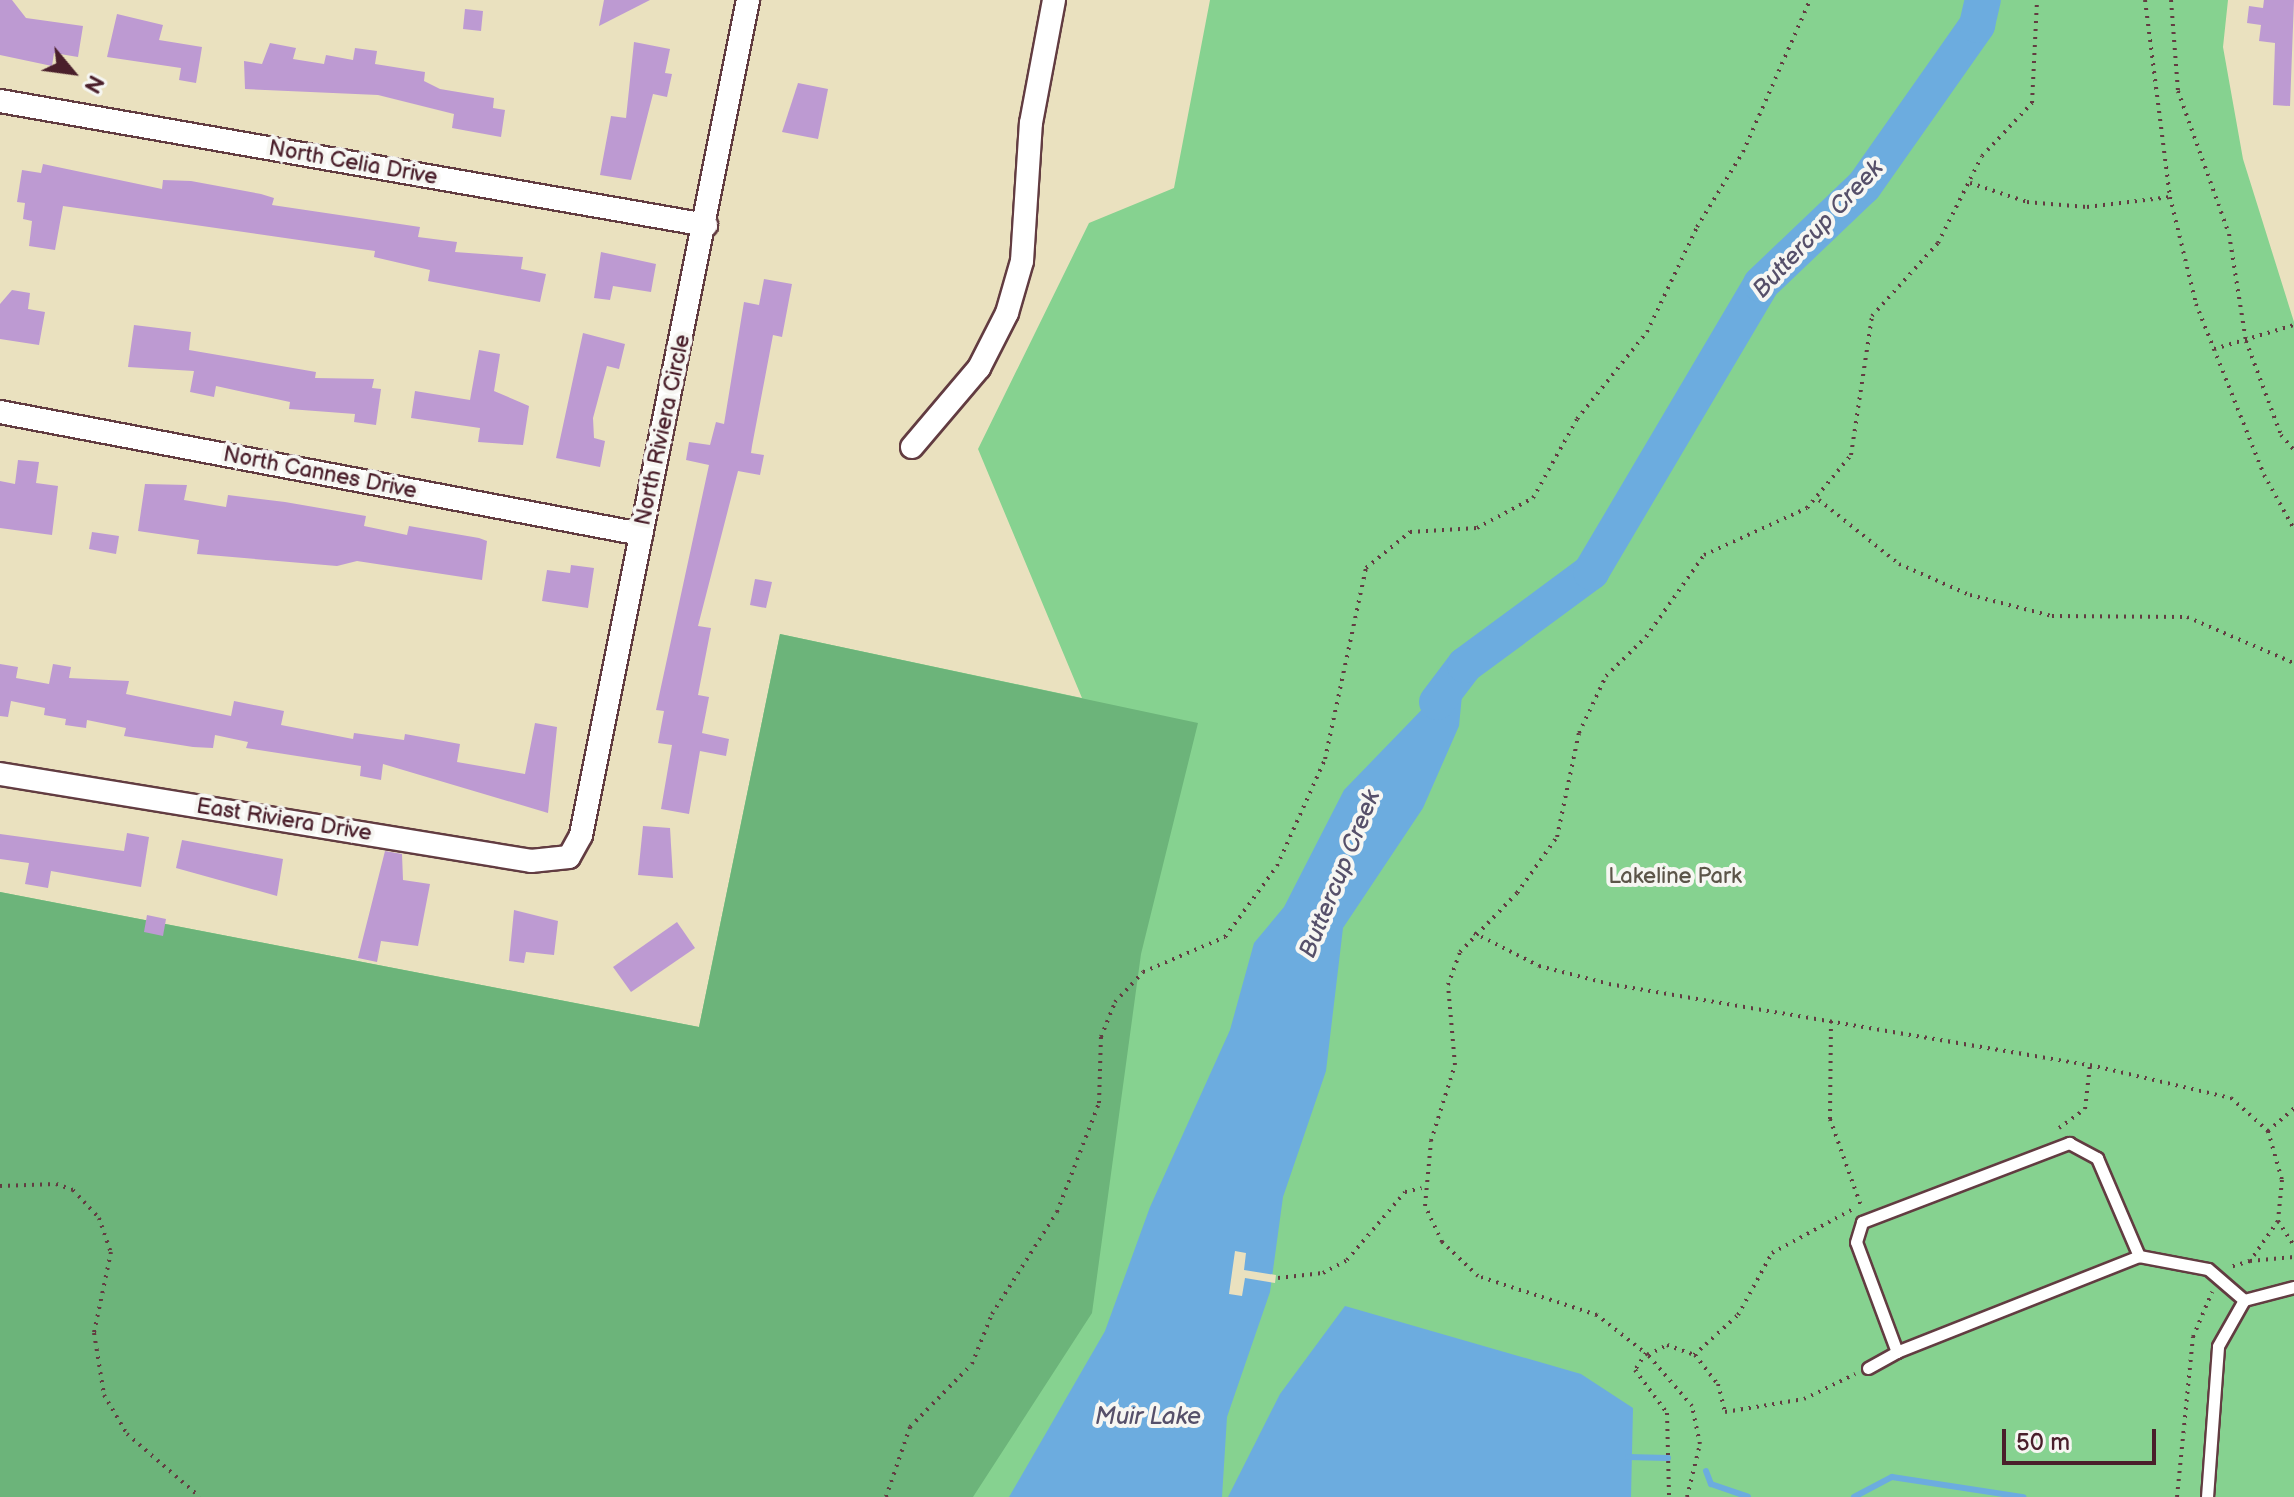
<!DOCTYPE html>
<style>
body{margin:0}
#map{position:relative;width:2294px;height:1497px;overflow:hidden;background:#eae1bf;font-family:"Balsamiq Sans",sans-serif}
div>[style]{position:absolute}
.green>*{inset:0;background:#86d290}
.forest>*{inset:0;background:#6cb47a}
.water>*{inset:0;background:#6cacdf}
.pier>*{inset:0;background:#eae1bf}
.stream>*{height:6px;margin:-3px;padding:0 3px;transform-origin:3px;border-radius:3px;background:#6cacdf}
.river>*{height:36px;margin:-18px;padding:0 18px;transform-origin:18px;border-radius:18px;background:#6cacdf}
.building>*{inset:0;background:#bd9ad2}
.path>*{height:4px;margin-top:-2px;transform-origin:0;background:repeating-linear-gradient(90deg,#623c41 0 2px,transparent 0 8px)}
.roads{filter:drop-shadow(2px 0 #623c41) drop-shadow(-2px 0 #623c41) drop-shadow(0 2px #623c41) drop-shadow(0 -2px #623c41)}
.service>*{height:11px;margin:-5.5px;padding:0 5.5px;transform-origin:5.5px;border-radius:5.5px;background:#fff}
.minor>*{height:22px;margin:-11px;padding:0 11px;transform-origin:11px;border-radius:11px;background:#fff}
span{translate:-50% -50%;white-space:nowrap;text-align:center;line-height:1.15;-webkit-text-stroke:8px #f6f6f2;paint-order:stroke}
.street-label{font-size:22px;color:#4a1f2b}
.park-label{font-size:22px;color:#5c5549}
.water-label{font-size:24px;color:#56506a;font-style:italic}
.north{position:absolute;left:32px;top:32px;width:80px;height:80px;-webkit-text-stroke:6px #f6f6f2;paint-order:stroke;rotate:119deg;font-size:22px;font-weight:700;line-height:32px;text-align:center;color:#4a1f2b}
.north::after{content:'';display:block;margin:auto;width:28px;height:36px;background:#4a1f2b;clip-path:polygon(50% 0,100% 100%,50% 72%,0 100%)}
.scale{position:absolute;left:2002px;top:1429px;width:154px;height:36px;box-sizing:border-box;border:4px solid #4a1f2b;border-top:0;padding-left:10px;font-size:24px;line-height:28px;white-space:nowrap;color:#4a1f2b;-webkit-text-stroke:6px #f6f6f2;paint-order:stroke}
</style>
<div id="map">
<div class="green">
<div style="clip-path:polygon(1210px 0,2228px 0,2223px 47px,2243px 159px,2294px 322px,2294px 1497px,0 1497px,0 892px,699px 1027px,780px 634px,1082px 698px,978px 449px,1089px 223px,1174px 188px)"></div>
</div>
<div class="forest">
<div style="clip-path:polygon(780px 634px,1198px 723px,1141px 954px,1092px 1313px,973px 1497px,0 1497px,0 892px,699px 1027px)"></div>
</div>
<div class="water">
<div style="clip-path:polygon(1465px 665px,1459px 726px,1423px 808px,1343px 928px,1326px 1071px,1283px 1197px,1270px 1292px,1227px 1417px,1222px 1497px,1009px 1497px,1105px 1331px,1150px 1207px,1230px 1030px,1254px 943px,1284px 907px,1344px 790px)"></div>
<div style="clip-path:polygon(1345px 1306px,1581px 1374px,1633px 1408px,1631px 1497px,1228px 1497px,1280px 1394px)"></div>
</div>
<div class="pier">
<div style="clip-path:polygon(1235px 1251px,1246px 1253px,1244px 1270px,1276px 1275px,1275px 1283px,1245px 1278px,1242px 1296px,1229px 1294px)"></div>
</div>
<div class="stream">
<div style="left:1628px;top:1457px;width:40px;rotate:1.4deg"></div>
<div style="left:1706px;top:1471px;width:14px;rotate:69deg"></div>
<div style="left:1711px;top:1484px;width:39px;rotate:19deg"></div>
<div style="left:1854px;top:1497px;width:43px;rotate:-27.8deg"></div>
<div style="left:1892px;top:1477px;width:133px;rotate:8.7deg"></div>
</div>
<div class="river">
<div style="left:1437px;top:702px;width:46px;rotate:-52.9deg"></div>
<div style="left:1465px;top:665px;width:157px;rotate:-36.4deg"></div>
<div style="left:1591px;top:572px;width:334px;rotate:-59.4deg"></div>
<div style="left:1761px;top:284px;width:142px;rotate:-43.6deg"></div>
<div style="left:1864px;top:186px;width:197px;rotate:-54.9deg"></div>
<div style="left:1977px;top:25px;width:26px;rotate:-77deg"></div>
</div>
<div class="building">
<div style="clip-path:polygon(0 0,12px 0,26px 18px,83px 26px,78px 57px,54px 53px,52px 66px,0 55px)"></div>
<div style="clip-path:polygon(604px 0,650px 0,599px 26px)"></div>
<div style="clip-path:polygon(2264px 0,2294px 0,2290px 106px,2273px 105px,2275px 43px,2259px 41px,2261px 25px,2247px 23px,2249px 6px,2263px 8px)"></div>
<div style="clip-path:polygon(465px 9px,483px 11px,481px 31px,463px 29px)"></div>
<div style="clip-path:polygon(117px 14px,163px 25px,159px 40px,202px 47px,196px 83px,179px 80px,181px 68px,107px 57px)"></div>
<div style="clip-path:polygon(634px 42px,670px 49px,665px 73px,672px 74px,667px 97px,653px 94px,631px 180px,600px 175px,611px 116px,626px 118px)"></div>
<div style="clip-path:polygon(270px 43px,296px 48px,293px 59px,324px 64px,326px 55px,353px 60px,355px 48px,377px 51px,375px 64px,425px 72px,424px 81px,440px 89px,494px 98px,493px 108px,505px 110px,501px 137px,452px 128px,454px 114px,378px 95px,245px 89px,244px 61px,262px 64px)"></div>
<div style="clip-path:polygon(798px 83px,828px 89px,818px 139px,782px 132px)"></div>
<div style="clip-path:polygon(43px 164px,162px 189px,163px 180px,191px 181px,261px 194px,274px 198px,272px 205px,420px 227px,418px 237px,457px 242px,455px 252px,523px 257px,521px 269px,546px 274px,540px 302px,428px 281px,430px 270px,374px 257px,375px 251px,63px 206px,55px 250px,29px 246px,32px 221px,23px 219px,25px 203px,17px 202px,22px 170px,41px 173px)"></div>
<div style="clip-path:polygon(601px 252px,656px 264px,651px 292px,613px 286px,610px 300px,594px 298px)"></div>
<div style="clip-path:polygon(764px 279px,792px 284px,782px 337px,773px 335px,752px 446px,751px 453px,764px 455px,760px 475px,738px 471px,698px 626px,711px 628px,698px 695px,709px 697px,702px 733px,729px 739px,726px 756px,700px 751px,689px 814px,661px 809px,672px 745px,658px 743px,664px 711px,656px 710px,709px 465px,686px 460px,689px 442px,710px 445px,716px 422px,724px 424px,744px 302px,759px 305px)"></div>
<div style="clip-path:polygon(12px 290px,30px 293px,28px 309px,45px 312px,39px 345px,0 339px,0 304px)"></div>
<div style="clip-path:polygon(134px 325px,191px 332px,189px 350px,316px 372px,315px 378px,374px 379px,372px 388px,381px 389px,376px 425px,354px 422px,355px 414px,289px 409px,290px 402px,216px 386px,214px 397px,190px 392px,194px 371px,128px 367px)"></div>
<div style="clip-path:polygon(583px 333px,625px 344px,619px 369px,607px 366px,593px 418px,594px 438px,605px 441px,600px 467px,556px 458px)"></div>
<div style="clip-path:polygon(479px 350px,500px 354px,494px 391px,529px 406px,523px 445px,478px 442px,480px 428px,411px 418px,415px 391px,470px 400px)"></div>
<div style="clip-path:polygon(18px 460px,39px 462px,36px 483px,58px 486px,52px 535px,0 528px,0 481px,15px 484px)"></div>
<div style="clip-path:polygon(145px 484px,187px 485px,184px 500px,226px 507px,228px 495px,285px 502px,366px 516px,364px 526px,407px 535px,409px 526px,479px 538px,487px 541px,482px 580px,357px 561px,337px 566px,197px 554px,199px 540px,138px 531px)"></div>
<div style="clip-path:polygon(92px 532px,119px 536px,116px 554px,89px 549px)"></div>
<div style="clip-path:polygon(571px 565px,594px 568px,588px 608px,542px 601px,547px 570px,570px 573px)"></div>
<div style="clip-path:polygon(755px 579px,772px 582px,766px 608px,750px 605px)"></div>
<div style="clip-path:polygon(0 664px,18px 667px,16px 678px,49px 684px,53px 664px,71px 667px,69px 678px,129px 681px,126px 694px,231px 716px,234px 701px,284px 711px,281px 725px,353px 739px,354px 733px,404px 740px,405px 734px,460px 744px,457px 762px,525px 774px,535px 723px,557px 727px,548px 813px,383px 764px,381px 780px,360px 776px,361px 766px,246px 748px,248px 742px,215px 735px,213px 748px,193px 747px,124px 736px,126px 728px,87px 720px,86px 728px,65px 725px,66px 719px,44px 715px,45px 708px,11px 701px,8px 717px,0 716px)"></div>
<div style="clip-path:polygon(643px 826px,670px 828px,673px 878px,638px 875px)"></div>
<div style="clip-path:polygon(127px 833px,149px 837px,141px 887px,51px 871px,48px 888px,25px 884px,29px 863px,0 859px,0 834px,124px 851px)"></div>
<div style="clip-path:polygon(182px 840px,283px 859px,277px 896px,176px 868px)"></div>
<div style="clip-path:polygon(385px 851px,402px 854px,403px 880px,430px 884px,418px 946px,381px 941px,377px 962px,358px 958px)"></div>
<div style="clip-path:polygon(514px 910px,558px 921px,554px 955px,526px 952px,524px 963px,509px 961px)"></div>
<div style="clip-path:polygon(147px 915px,166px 919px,163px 936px,144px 932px)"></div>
<div style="clip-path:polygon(677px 922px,695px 948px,631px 992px,613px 967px)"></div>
</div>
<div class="path">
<div style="left:2145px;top:0;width:199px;rotate:82.8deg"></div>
<div style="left:2170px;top:197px;width:110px;rotate:76.3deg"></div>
<div style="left:2196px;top:304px;width:184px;rotate:68.3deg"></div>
<div style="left:2264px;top:475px;width:62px;rotate:60.9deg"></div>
<div style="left:2171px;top:0;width:91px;rotate:85.6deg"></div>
<div style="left:2178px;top:91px;width:152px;rotate:70.4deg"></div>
<div style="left:2229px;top:234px;width:108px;rotate:81deg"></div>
<div style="left:2246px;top:341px;width:100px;rotate:69.6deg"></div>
<div style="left:2281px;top:435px;width:20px;rotate:49deg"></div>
<div style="left:1970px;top:183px;width:60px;rotate:18.4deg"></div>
<div style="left:2027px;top:202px;width:60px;rotate:4.8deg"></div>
<div style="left:2087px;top:207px;width:84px;rotate:-6.9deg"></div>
<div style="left:2214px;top:349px;width:84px;rotate:-16.7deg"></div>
<div style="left:1819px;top:500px;width:102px;rotate:38.7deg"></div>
<div style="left:1899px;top:564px;width:77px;rotate:23.6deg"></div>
<div style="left:1970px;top:595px;width:85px;rotate:14.4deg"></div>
<div style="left:2052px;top:616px;width:135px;rotate:0.4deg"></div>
<div style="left:2187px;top:617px;width:116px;rotate:23.3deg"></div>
<div style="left:1474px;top:933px;width:73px;rotate:26.9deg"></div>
<div style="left:1539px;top:966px;width:72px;rotate:14.4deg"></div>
<div style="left:1609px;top:984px;width:488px;rotate:9.6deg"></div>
<div style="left:2090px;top:1065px;width:145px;rotate:13.2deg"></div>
<div style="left:2231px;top:1098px;width:50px;rotate:41.7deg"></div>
<div style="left:2268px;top:1131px;width:51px;rotate:74.1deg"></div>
<div style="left:2282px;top:1180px;width:41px;rotate:95.6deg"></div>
<div style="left:2278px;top:1221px;width:49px;rotate:125deg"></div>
<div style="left:2250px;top:1261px;width:21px;rotate:163deg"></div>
<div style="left:1831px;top:1021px;width:98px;rotate:90.6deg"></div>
<div style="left:1830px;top:1119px;width:92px;rotate:70.4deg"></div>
<div style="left:2059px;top:1128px;width:32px;rotate:-36deg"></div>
<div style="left:2085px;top:1109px;width:44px;rotate:-83.5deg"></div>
<div style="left:2268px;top:1131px;width:35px;rotate:-41deg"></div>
<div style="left:0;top:1186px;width:56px;rotate:-2deg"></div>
<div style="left:56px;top:1184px;width:18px;rotate:19deg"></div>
<div style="left:73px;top:1190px;width:38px;rotate:47deg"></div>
<div style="left:99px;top:1218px;width:36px;rotate:71deg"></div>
<div style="left:111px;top:1252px;width:83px;rotate:101.9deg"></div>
<div style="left:94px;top:1333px;width:63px;rotate:80.8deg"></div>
<div style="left:104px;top:1395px;width:45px;rotate:59.5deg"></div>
<div style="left:127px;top:1434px;width:96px;rotate:40.8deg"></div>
<div style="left:2278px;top:1221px;width:30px;rotate:57deg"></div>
<div style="left:2250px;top:1261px;width:44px;rotate:-5.2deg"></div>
<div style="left:1278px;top:1278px;width:45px;rotate:-6.3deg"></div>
<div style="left:1323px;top:1273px;width:27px;rotate:-28deg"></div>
<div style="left:1347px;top:1260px;width:89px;rotate:-49.5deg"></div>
<div style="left:1405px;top:1192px;width:17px;rotate:-13deg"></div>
<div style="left:1646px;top:1353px;width:20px;rotate:123deg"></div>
<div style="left:1635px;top:1370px;width:54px;rotate:53.3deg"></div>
<div style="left:1667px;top:1413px;width:84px;rotate:88.6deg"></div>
<div style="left:1648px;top:1355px;width:21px;rotate:-28deg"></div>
<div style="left:1667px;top:1345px;width:29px;rotate:20deg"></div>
<div style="left:1694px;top:1355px;width:59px;rotate:-42.3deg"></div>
<div style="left:1738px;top:1315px;width:71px;rotate:-61.3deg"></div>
<div style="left:1772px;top:1253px;width:92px;rotate:-28.5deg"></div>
<div style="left:1695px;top:1355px;width:37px;rotate:52deg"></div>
<div style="left:1718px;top:1384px;width:29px;rotate:76deg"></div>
<div style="left:1725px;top:1412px;width:80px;rotate:-9.3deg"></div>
<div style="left:1804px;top:1399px;width:57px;rotate:-26.1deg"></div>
<div style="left:886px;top:1497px;width:74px;rotate:-71.1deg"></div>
<div style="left:910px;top:1427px;width:88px;rotate:-45.5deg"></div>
<div style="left:972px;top:1364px;width:54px;rotate:-68.2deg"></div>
<div style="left:992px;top:1314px;width:121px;rotate:-57.5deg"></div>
<div style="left:1057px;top:1212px;width:117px;rotate:-68.9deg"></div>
<div style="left:1099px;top:1103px;width:66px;rotate:-88.3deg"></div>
<div style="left:1101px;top:1037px;width:38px;rotate:-68deg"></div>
<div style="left:1115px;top:1002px;width:41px;rotate:-47deg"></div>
<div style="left:1143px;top:972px;width:89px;rotate:-23.1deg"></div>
<div style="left:1225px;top:937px;width:88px;rotate:-53.8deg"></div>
<div style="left:1277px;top:866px;width:117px;rotate:-65.8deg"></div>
<div style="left:1325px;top:759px;width:195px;rotate:-77.9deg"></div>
<div style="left:1366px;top:568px;width:57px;rotate:-39.3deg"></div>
<div style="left:1410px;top:532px;width:67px;rotate:-3.4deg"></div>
<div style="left:1477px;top:528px;width:64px;rotate:-28.2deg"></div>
<div style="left:1533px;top:498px;width:90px;rotate:-60.9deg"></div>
<div style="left:1577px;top:419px;width:112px;rotate:-51.2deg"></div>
<div style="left:1647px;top:332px;width:116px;rotate:-64.5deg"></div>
<div style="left:1697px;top:227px;width:88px;rotate:-58.5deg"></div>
<div style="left:1743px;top:152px;width:166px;rotate:-66.2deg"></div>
<div style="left:1687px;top:1497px;width:55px;rotate:-76.2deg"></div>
<div style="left:1700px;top:1444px;width:39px;rotate:-102deg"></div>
<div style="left:1692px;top:1406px;width:67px;rotate:-130.8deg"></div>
<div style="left:1648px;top:1355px;width:65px;rotate:-141.9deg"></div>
<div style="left:1597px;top:1315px;width:125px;rotate:-161.9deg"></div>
<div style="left:1478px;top:1276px;width:50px;rotate:-136.6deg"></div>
<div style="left:1442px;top:1242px;width:40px;rotate:-115deg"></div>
<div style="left:1425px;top:1206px;width:65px;rotate:-84.7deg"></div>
<div style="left:1431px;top:1141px;width:80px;rotate:-72.5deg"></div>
<div style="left:1455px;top:1065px;width:80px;rotate:-95deg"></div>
<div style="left:1448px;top:985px;width:35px;rotate:-70deg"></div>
<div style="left:1460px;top:952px;width:82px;rotate:-46deg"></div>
<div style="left:1517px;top:893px;width:69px;rotate:-54.5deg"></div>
<div style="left:1557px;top:837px;width:106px;rotate:-78.1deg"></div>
<div style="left:1579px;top:733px;width:63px;rotate:-64.7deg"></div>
<div style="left:1606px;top:676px;width:56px;rotate:-44.3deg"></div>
<div style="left:1646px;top:637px;width:100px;rotate:-54.7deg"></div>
<div style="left:1704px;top:555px;width:113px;rotate:-24.5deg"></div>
<div style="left:1807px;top:508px;width:69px;rotate:-50.3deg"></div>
<div style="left:1851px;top:455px;width:141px;rotate:-81.4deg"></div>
<div style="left:1872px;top:316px;width:98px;rotate:-47.9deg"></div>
<div style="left:1938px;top:243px;width:97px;rotate:-63.2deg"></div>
<div style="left:1982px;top:156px;width:73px;rotate:-46.7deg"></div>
<div style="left:2032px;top:103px;width:103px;rotate:-87.2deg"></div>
<div style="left:2177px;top:1497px;width:161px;rotate:-84.3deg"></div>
<div style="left:2193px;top:1337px;width:49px;rotate:-67.1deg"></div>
</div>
<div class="roads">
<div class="service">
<div style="left:2139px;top:1256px;width:260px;rotate:158.4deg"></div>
<div style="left:1897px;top:1352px;width:117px;rotate:-110.4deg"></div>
<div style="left:1856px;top:1242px;width:21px;rotate:-73deg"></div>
<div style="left:1862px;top:1222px;width:222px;rotate:-20.9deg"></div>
<div style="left:2069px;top:1143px;width:32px;rotate:28deg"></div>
<div style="left:2097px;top:1158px;width:107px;rotate:66.8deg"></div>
<div style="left:2139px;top:1256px;width:70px;rotate:10.7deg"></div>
<div style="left:2208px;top:1269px;width:48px;rotate:40.7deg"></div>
<div style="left:1868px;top:1368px;width:33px;rotate:-29deg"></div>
<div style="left:2207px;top:1497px;width:151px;rotate:-85.8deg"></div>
<div style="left:2218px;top:1346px;width:53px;rotate:-60.5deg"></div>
<div style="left:2244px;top:1300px;width:52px;rotate:-14.6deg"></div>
</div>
<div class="minor">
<div style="left:0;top:101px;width:717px;rotate:9.96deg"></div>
<div style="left:0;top:412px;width:653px;rotate:10.78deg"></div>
<div style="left:912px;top:447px;width:104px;rotate:-49.7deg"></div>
<div style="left:979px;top:368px;width:62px;rotate:-63deg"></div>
<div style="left:1007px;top:313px;width:54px;rotate:-73.9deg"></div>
<div style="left:1022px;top:261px;width:138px;rotate:-86.3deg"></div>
<div style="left:1031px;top:123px;width:125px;rotate:-79.4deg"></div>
<div style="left:0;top:774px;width:538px;rotate:9.3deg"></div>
<div style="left:531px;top:861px;width:38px;rotate:-6deg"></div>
<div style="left:569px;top:857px;width:25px;rotate:-61deg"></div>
<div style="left:581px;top:835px;width:852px;rotate:-78.69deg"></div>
</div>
</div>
<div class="street-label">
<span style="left:353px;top:163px;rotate:10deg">North Celia Drive</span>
<span style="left:663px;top:430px;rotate:-78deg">North Riviera Circle</span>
<span style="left:320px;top:473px;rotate:11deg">North Cannes Drive</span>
<span style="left:284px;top:820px;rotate:9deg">East Riviera Drive</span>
</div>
<div class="park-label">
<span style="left:1675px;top:877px">Lakeline Park</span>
</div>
<div class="water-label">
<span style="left:1818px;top:229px;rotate:-47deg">Buttercup Creek</span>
<span style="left:1340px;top:874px;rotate:-68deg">Buttercup Creek</span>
<span style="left:1148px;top:1417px">Muir Lake</span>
</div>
<div class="north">N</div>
<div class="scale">50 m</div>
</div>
